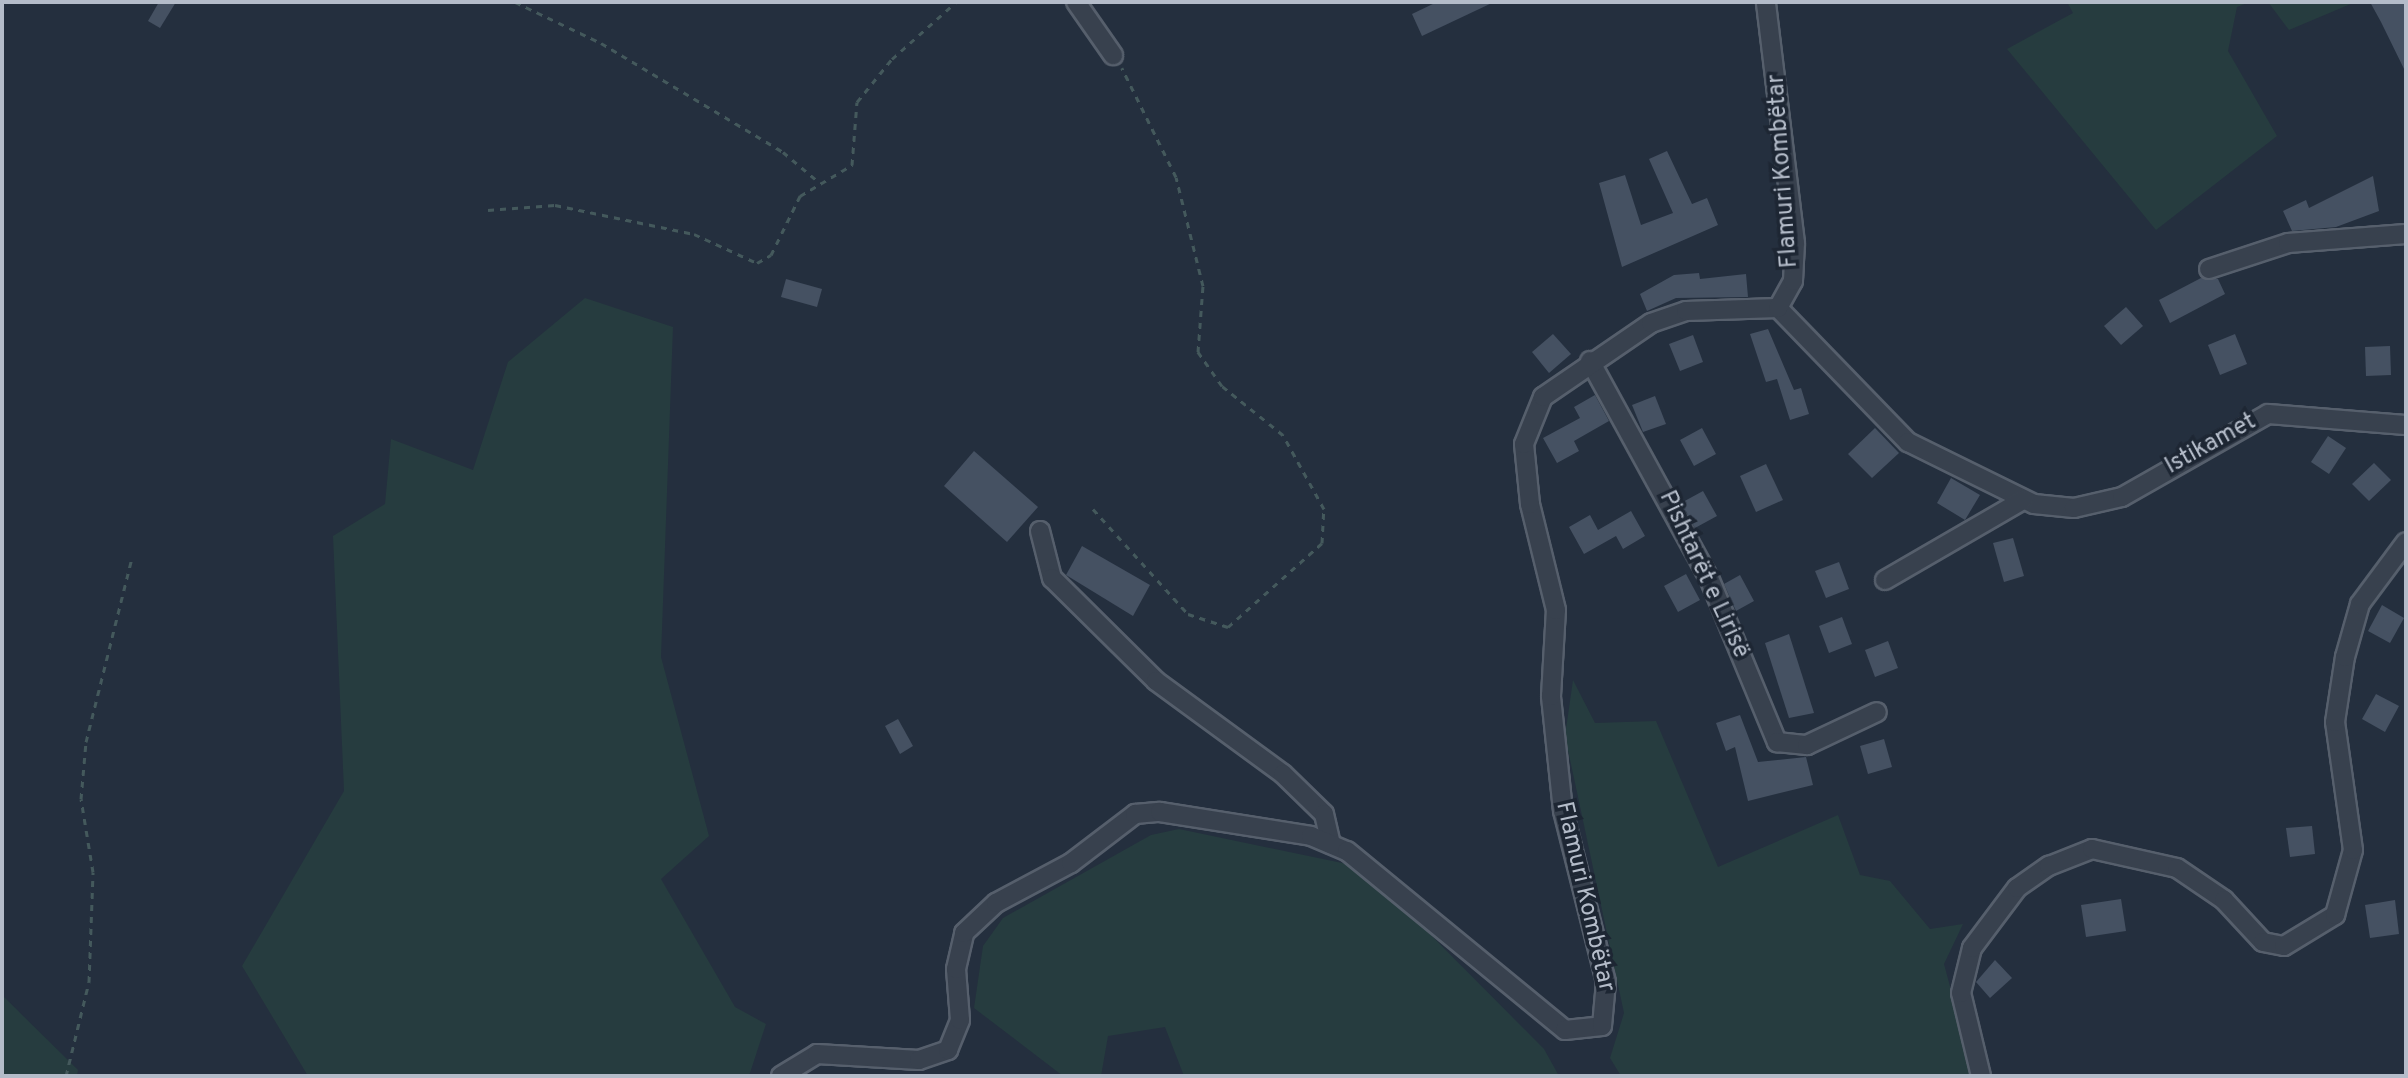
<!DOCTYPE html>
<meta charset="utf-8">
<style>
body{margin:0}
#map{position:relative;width:2408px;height:1078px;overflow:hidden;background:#242f3e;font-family:Overpass,sans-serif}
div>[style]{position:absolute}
.green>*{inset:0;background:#263c3f}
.building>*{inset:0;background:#455162}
.path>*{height:3px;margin-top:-1.5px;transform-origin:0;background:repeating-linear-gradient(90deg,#44595c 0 6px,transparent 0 12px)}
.roads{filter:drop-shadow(2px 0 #565f6c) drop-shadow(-2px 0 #565f6c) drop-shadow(0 2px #565f6c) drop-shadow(0 -2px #565f6c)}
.minor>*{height:18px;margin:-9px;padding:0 9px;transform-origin:9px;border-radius:9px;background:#38414e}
span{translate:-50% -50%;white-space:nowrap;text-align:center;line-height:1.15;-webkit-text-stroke:7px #1d2633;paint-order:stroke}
.street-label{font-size:24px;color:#b4bcc9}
.frame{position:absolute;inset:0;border:4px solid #b4bcc9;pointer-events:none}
</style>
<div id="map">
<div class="green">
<div style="clip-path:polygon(2067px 2px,2250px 2px,2237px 7px,2228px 51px,2277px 136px,2156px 230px,2007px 49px,2073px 13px)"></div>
<div style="clip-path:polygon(2268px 2px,2353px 2px,2353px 3px,2289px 30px)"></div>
<div style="clip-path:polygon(585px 298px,673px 327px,661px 657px,709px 836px,661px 879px,735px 1007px,766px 1024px,749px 1076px,308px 1076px,242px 966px,344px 791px,333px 536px,385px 504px,391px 439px,473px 470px,508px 362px)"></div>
<div style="clip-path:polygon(1573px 680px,1595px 723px,1656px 721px,1718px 867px,1838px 815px,1860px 875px,1890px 881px,1930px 929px,1963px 924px,1944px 964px,1974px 1076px,1621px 1076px,1610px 1058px,1624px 1013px,1565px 736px)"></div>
<div style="clip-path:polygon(1179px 829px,1347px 864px,1406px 910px,1544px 1049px,1559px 1076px,1184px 1076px,1165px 1027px,1108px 1036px,1101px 1076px,1063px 1076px,974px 1008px,983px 946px,1003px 918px,1151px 835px)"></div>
<div style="clip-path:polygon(2px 995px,78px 1070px,77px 1076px,2px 1076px)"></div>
</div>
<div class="building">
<div style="clip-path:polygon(159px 2px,176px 2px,160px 28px,148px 21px)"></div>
<div style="clip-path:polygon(1437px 2px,1494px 2px,1422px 36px,1412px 14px)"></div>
<div style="clip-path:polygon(2370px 2px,2406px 2px,2406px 73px,2381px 22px)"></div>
<div style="clip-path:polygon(1667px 151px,1692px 204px,1707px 198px,1718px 225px,1622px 267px,1599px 183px,1625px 175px,1641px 225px,1673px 213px,1649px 159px)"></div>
<div style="clip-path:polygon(2373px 176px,2379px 211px,2336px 227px,2292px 231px,2283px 211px,2306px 200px,2309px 208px)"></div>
<div style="clip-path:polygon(1699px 273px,1700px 279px,1746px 274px,1748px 297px,1676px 298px,1647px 311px,1640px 294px,1674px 275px)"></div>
<div style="clip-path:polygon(2201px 278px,2218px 279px,2225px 294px,2170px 323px,2159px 300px)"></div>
<div style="clip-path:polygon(786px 279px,822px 289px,817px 307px,781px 297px)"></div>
<div style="clip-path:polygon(2126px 307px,2143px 326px,2121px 345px,2104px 326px)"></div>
<div style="clip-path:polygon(1768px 329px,1794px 390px,1801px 388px,1809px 414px,1790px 420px,1777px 379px,1766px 382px,1750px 334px)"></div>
<div style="clip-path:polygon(1553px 334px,1571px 354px,1549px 373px,1532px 352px)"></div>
<div style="clip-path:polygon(2235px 334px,2247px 364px,2220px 375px,2208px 345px)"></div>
<div style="clip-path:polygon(1693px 335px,1703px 362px,1680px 371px,1669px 344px)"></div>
<div style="clip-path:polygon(2390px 346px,2391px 375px,2366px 376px,2365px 347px)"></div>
<div style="clip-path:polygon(1595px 395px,1609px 421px,1574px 441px,1579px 451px,1557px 463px,1543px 438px,1580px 418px,1574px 407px)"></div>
<div style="clip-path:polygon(1655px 396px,1666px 424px,1643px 432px,1632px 405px)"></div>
<div style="clip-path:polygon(1702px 428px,1716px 454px,1694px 466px,1680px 440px)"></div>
<div style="clip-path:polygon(1875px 428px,1899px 453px,1872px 478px,1848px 454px)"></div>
<div style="clip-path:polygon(2328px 436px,2346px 448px,2329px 474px,2311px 462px)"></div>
<div style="clip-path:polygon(974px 451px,1038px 507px,1007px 542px,944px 486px)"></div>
<div style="clip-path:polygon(2374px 463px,2391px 480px,2369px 501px,2352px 484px)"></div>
<div style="clip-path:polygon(1766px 464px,1783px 500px,1756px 512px,1740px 476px)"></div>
<div style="clip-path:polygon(1951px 478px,1980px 495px,1965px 520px,1937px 503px)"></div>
<div style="clip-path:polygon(1703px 491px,1717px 516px,1695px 528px,1681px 503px)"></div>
<div style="clip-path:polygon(1631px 511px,1645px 536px,1623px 549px,1616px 536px,1584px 554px,1569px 527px,1590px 515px,1598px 530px)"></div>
<div style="clip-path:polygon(2013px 538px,2024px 576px,2004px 582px,1993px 543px)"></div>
<div style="clip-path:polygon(1082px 546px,1150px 585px,1133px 616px,1066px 575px)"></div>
<div style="clip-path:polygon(1839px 562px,1849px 589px,1826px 598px,1815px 571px)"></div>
<div style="clip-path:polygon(1686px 574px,1700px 600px,1678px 612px,1664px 586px)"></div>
<div style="clip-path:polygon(1740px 575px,1754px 601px,1736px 611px,1724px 584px)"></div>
<div style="clip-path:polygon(2382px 605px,2404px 618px,2390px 643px,2368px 631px)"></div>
<div style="clip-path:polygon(1842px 617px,1852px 644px,1829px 653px,1819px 626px)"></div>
<div style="clip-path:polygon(1789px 634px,1814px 713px,1789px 718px,1765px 643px)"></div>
<div style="clip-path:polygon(1888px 641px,1898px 668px,1875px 677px,1865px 650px)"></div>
<div style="clip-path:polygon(2376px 694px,2399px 706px,2385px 732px,2362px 719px)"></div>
<div style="clip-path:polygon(1740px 715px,1758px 762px,1806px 757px,1813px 785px,1748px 801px,1735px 747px,1726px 751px,1716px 723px)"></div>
<div style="clip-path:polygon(898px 719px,913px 746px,900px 754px,885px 726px)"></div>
<div style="clip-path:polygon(1884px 739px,1892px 767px,1868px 774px,1860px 746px)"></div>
<div style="clip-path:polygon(2312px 826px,2315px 854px,2290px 857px,2286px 828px)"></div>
<div style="clip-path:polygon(2121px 899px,2126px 931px,2086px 937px,2081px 905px)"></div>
<div style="clip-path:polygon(2395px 900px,2399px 934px,2370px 938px,2365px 905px)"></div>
<div style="clip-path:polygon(1995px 960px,2012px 978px,1990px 998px,1976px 982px)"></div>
</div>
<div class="path">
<div style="left:515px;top:2px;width:95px;rotate:25.5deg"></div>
<div style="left:601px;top:43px;width:212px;rotate:30.9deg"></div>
<div style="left:783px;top:152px;width:48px;rotate:40deg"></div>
<div style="left:488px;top:210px;width:67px;rotate:-4.3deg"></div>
<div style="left:555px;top:205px;width:142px;rotate:11.8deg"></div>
<div style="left:694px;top:234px;width:69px;rotate:24.7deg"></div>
<div style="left:757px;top:263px;width:16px;rotate:-30deg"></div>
<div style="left:771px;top:255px;width:66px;rotate:-63.8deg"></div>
<div style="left:800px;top:196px;width:61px;rotate:-30.8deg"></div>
<div style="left:852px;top:165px;width:63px;rotate:-85.5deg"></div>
<div style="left:857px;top:102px;width:55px;rotate:-50.9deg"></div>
<div style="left:892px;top:59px;width:86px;rotate:-41.7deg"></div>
<div style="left:1093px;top:509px;width:142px;rotate:47.9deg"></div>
<div style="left:1188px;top:614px;width:42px;rotate:18deg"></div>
<div style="left:1228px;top:627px;width:126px;rotate:-41.8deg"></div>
<div style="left:1322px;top:543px;width:34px;rotate:-87deg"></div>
<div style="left:1324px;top:509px;width:85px;rotate:-119deg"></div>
<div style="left:1283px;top:435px;width:78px;rotate:-141.2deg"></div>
<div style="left:1222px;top:386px;width:42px;rotate:-125.2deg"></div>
<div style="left:1198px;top:352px;width:66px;rotate:-85.7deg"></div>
<div style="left:1203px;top:286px;width:112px;rotate:-103.9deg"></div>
<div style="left:1176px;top:177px;width:122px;rotate:-116.4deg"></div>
<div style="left:66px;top:1076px;width:97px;rotate:-76.3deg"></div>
<div style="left:89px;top:982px;width:110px;rotate:-87.9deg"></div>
<div style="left:93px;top:872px;width:74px;rotate:-99.3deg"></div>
<div style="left:81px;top:799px;width:57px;rotate:-85deg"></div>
<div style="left:86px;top:742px;width:187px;rotate:-76deg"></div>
</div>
<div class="roads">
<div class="minor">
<div style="left:1076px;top:2px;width:65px;rotate:55.1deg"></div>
<div style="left:2209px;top:269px;width:83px;rotate:-18.2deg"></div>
<div style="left:2288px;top:243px;width:118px;rotate:-4.4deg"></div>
<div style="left:1778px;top:308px;width:187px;rotate:45.9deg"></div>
<div style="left:1908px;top:442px;width:140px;rotate:26.2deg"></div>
<div style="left:2034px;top:504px;width:40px;rotate:5.7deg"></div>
<div style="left:2074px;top:508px;width:49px;rotate:-12.9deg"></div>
<div style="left:2122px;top:497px;width:168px;rotate:-29.6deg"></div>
<div style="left:2268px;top:414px;width:138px;rotate:4.6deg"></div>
<div style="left:1590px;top:361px;width:247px;rotate:61.3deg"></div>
<div style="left:1709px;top:578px;width:178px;rotate:67.5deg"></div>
<div style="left:1777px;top:742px;width:30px;rotate:6deg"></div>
<div style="left:1807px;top:745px;width:77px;rotate:-25.2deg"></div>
<div style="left:1040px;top:531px;width:49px;rotate:75.7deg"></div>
<div style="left:1052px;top:578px;width:146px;rotate:44.7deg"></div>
<div style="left:1156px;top:681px;width:157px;rotate:36.2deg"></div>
<div style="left:1283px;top:774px;width:57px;rotate:44.3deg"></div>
<div style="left:1324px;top:814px;width:31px;rotate:77deg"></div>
<div style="left:1885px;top:580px;width:160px;rotate:-30.1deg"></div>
<div style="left:781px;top:1076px;width:42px;rotate:-31.4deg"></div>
<div style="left:817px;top:1054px;width:102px;rotate:3.4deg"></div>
<div style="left:919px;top:1060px;width:31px;rotate:-19deg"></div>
<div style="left:948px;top:1050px;width:32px;rotate:-68deg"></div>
<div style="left:960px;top:1020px;width:51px;rotate:-94.5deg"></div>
<div style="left:956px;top:969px;width:37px;rotate:-77deg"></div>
<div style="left:964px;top:933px;width:44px;rotate:-43.2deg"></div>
<div style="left:996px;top:903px;width:85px;rotate:-28.1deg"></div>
<div style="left:1071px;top:863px;width:81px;rotate:-37.4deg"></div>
<div style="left:1135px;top:814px;width:25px;rotate:-5deg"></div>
<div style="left:1160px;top:812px;width:153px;rotate:9deg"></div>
<div style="left:1311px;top:836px;width:39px;rotate:23deg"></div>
<div style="left:1347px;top:851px;width:282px;rotate:39.4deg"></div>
<div style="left:1565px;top:1030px;width:37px;rotate:-6deg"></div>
<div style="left:1602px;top:1026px;width:44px;rotate:-84.8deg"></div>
<div style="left:1606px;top:982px;width:176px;rotate:-104.1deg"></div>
<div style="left:1563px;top:811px;width:116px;rotate:-96deg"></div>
<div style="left:1551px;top:696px;width:86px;rotate:-86.7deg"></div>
<div style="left:1556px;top:610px;width:109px;rotate:-103.8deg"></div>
<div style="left:1530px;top:504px;width:60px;rotate:-95.7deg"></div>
<div style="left:1524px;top:444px;width:51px;rotate:-68deg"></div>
<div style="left:1543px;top:397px;width:131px;rotate:-34.4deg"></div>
<div style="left:1651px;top:323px;width:37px;rotate:-19deg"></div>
<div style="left:1686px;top:311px;width:92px;rotate:-1.9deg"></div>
<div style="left:1778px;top:308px;width:31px;rotate:-61deg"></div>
<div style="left:1793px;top:281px;width:38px;rotate:-87deg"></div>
<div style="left:1795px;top:243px;width:243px;rotate:-96.9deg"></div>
<div style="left:1981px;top:1076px;width:85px;rotate:-103.5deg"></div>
<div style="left:1961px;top:993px;width:46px;rotate:-76.3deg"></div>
<div style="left:1972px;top:948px;width:75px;rotate:-53.1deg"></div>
<div style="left:2017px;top:888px;width:39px;rotate:-35deg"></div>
<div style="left:2049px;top:866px;width:46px;rotate:-21.6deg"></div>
<div style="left:2092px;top:849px;width:87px;rotate:12.6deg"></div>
<div style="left:2177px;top:868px;width:57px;rotate:34.2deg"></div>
<div style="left:2224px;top:900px;width:57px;rotate:47.1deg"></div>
<div style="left:2263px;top:942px;width:21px;rotate:11deg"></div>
<div style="left:2284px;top:946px;width:60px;rotate:-31.3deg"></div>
<div style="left:2335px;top:915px;width:67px;rotate:-74.5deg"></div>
<div style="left:2353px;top:850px;width:129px;rotate:-98deg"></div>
<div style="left:2335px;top:722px;width:66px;rotate:-81.3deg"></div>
<div style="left:2345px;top:657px;width:55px;rotate:-74.2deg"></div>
<div style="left:2360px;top:604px;width:77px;rotate:-53.4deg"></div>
</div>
</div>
<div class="street-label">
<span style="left:1784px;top:171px;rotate:-94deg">Flamuri Kombëtar</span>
<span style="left:2211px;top:445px;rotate:-29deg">Istikamet</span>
<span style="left:1703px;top:575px;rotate:65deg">Pishtarët e Lirisë</span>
<span style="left:1584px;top:897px;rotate:77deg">Flamuri Kombëtar</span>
</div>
<div class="frame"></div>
</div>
